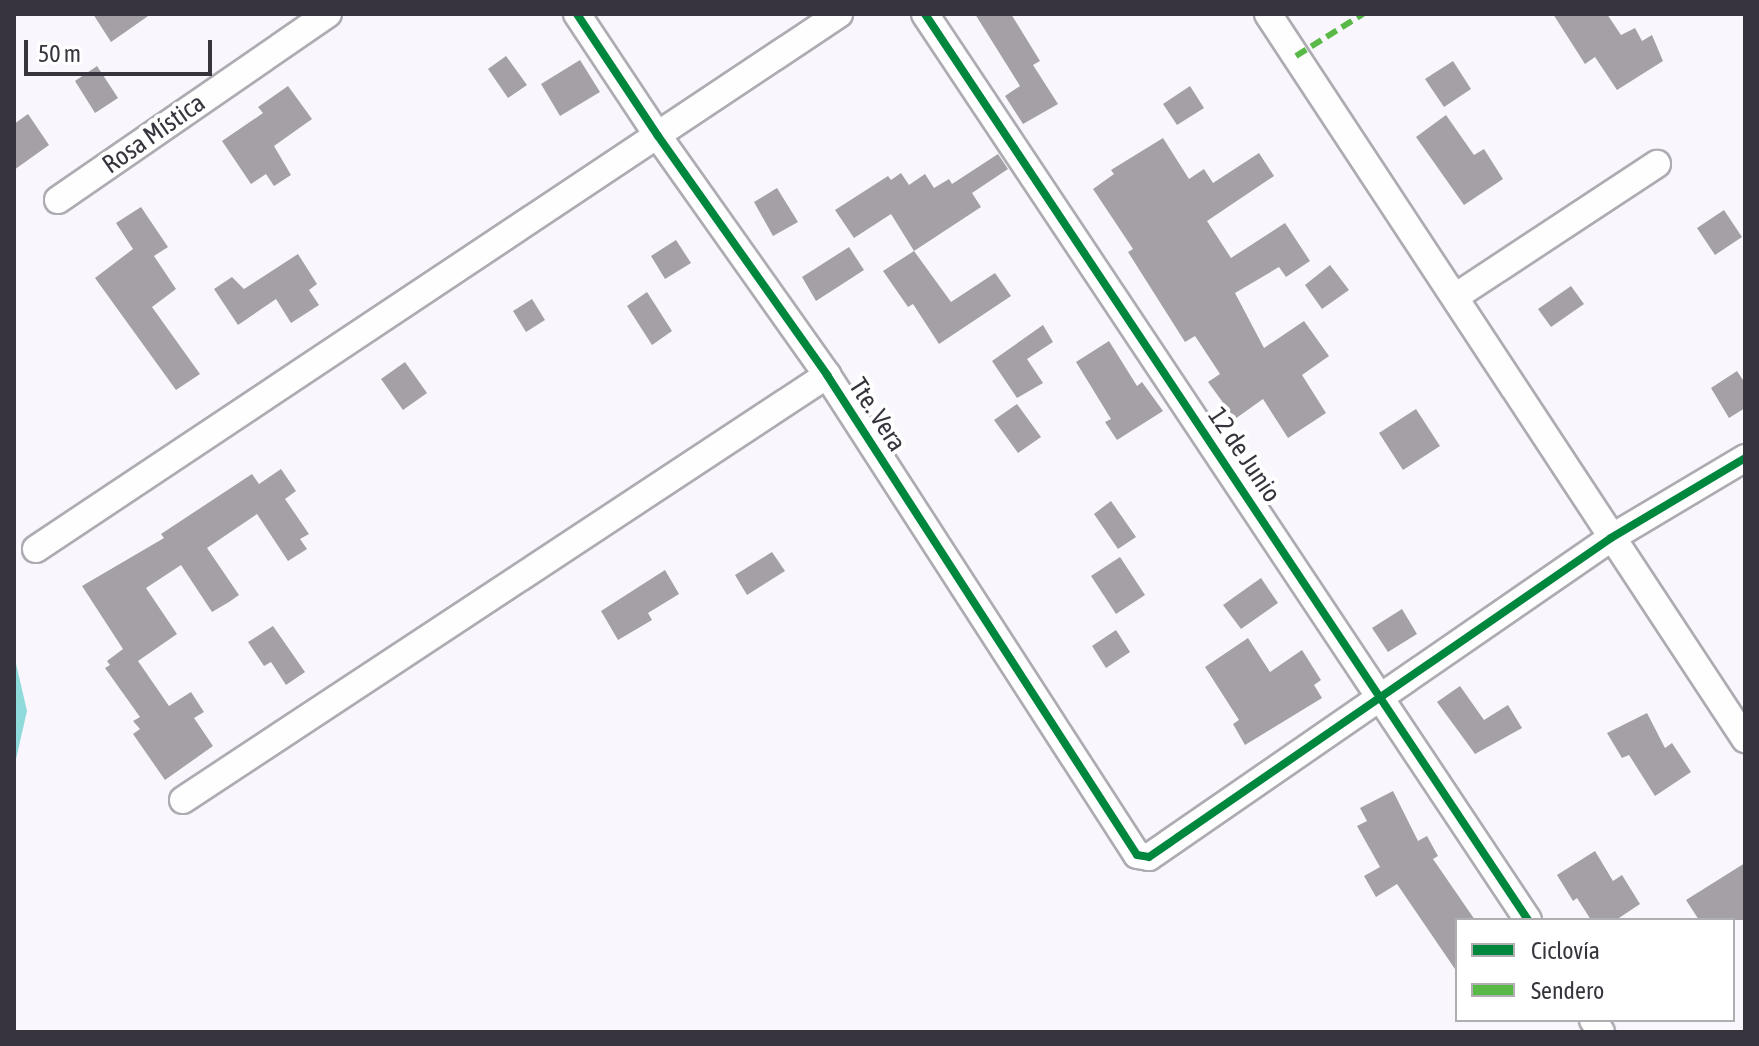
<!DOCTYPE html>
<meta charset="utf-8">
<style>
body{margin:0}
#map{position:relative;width:1759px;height:1046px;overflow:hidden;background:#f9f7fd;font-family:"Asap Condensed",sans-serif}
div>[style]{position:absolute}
.water>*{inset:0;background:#8fdadb}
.building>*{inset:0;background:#a4a0a5}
.roads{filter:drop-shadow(2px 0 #aeacb2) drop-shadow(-2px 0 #aeacb2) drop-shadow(0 2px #aeacb2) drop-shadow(0 -2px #aeacb2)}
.street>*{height:26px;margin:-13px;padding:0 13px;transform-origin:13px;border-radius:13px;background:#fefeff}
.quiet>*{height:6px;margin-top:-3px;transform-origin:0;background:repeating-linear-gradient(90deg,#58b947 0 12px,transparent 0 18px)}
.cycleway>*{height:8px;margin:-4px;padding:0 4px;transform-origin:4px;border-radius:4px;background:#00873e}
span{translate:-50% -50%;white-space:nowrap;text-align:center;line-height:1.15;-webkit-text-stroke:8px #fff;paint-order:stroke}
.street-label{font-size:26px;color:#37343d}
.frame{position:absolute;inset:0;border:16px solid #37343d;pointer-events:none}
.legend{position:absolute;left:1455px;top:918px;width:280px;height:104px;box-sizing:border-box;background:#fff;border:2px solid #afaeb1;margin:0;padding:10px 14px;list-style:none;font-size:24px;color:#37343d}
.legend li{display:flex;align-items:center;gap:16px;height:40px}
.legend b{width:40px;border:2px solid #afaeb1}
.scale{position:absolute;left:24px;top:40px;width:188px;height:36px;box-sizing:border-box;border:4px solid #37343d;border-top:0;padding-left:10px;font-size:24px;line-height:28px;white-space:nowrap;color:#37343d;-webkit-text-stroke:6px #fff;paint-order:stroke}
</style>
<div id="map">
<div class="water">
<div style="clip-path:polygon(14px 655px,27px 711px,14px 768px)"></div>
</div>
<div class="building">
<div style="clip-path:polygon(93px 14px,151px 14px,111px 42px)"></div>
<div style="clip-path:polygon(975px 14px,1011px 14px,1040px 61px,1033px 65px,1058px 104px,1023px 124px,1005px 96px,1020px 86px)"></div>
<div style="clip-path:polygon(1553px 14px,1607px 14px,1621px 35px,1635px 28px,1642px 41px,1652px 35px,1663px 61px,1617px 90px,1595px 57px,1585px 64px)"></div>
<div style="clip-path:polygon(506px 56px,527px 85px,508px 98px,488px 69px)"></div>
<div style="clip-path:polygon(580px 60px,600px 92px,560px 116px,541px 84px)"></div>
<div style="clip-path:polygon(1453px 61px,1471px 89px,1444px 107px,1425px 79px)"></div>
<div style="clip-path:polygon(97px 66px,118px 98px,95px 113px,75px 81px)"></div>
<div style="clip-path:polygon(288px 86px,312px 119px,274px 146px,291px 175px,274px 186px,266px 174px,251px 184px,222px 141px,263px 113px,258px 107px)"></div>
<div style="clip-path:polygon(1190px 86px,1204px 108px,1177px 125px,1163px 104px)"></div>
<div style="clip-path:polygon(28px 114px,49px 145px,14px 170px,14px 124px)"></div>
<div style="clip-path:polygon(1446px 115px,1474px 155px,1484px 149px,1503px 179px,1464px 205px,1416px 137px)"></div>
<div style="clip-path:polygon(1163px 138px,1189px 179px,1204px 169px,1213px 183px,1259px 153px,1274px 176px,1207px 221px,1231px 258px,1285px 223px,1310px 261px,1286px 277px,1279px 267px,1235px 293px,1264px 348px,1304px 321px,1329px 356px,1302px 375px,1326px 413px,1288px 438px,1263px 399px,1235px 419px,1208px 382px,1220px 374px,1195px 336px,1185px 342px,1128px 252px,1133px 249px,1093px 189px,1114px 174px,1111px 170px)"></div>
<div style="clip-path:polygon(998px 154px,1008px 169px,972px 193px,981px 207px,914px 251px,891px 214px,854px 238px,835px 210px,888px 176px,891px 180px,901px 173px,909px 185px,925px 174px,934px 188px,949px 179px,952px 184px)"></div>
<div style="clip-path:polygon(777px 188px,798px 222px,773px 236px,754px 202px)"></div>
<div style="clip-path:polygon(141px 207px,168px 247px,154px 256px,176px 289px,152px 307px,200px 374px,176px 390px,95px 278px,133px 249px,116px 223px)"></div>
<div style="clip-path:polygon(1724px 210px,1742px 237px,1715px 255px,1697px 228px)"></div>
<div style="clip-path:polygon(676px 240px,691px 263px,665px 279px,651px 256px)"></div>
<div style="clip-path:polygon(849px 247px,864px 270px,816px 301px,802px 277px)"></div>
<div style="clip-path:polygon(914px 251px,951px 302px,995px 273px,1011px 296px,939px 344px,913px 304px,908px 307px,883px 271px)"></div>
<div style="clip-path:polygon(298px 254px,317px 284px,309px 290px,319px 305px,291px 323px,276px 299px,238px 325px,214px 289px,232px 277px,244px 289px)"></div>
<div style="clip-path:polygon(1330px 265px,1349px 290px,1322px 309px,1305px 285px)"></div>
<div style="clip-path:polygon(1571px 286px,1584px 304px,1551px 327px,1538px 309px)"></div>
<div style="clip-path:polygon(647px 292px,672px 331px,652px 345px,627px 306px)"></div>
<div style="clip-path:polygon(532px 299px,545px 320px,526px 332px,513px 311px)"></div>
<div style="clip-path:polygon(1043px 325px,1053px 342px,1027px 359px,1043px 383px,1017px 398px,992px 361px)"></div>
<div style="clip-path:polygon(1109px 341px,1137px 386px,1142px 382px,1163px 411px,1117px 440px,1105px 422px,1111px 419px,1076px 362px)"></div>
<div style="clip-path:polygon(405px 362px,427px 393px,403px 410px,381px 379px)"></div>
<div style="clip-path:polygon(1737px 371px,1745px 383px,1745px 408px,1729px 418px,1711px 388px)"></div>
<div style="clip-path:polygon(1017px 404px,1041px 437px,1018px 453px,994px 420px)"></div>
<div style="clip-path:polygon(1416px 409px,1440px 446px,1403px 470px,1379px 433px)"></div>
<div style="clip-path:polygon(281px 469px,296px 491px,285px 499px,309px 534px,300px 539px,307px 549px,288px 561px,257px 514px,207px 548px,239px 595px,229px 602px,212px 612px,181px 565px,146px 588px,177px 634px,138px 661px,169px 706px,191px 692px,204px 712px,194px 718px,213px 746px,165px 780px,133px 734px,140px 729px,133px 721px,140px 717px,105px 668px,110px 665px,107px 661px,123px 649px,82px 586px,164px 538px,161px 534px,252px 474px,259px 484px)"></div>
<div style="clip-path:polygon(1111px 501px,1136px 537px,1118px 549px,1094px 514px)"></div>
<div style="clip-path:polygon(772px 552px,785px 571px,747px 595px,735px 575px)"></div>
<div style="clip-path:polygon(1120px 557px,1145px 595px,1116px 614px,1091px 576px)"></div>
<div style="clip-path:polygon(665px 570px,679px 594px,648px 613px,652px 620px,618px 640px,601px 611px)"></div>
<div style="clip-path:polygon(1261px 578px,1278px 603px,1241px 629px,1223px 605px)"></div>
<div style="clip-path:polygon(1402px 609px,1417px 634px,1388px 652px,1372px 628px)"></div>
<div style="clip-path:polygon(273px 626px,305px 672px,286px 685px,271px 662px,264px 666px,248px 642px)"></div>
<div style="clip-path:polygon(1116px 630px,1130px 652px,1106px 668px,1092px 646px)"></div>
<div style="clip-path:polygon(1248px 638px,1270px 672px,1302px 650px,1321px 680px,1314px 685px,1322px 698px,1245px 745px,1233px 724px,1239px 720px,1205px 667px)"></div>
<div style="clip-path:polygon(1460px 686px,1484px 720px,1508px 705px,1522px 728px,1475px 754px,1437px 702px)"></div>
<div style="clip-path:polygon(1647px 713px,1665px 748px,1672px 743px,1691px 772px,1655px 796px,1629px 755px,1622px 758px,1607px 733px)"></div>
<div style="clip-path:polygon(1393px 791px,1418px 841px,1427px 836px,1438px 856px,1433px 859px,1475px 920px,1457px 920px,1457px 972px,1397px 884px,1376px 897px,1364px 876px,1380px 867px,1357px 826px,1367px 821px,1360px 808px)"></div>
<div style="clip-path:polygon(1595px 851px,1613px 881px,1622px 875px,1640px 904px,1616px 920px,1591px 920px,1577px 898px,1573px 901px,1557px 875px)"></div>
<div style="clip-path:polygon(1745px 863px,1745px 920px,1699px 920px,1686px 900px)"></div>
</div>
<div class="roads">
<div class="street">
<div style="left:577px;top:14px;width:146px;rotate:56.4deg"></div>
<div style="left:658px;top:136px;width:293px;rotate:54.7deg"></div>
<div style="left:827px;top:375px;width:571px;rotate:57.14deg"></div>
<div style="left:1137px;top:855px;width:12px;rotate:9deg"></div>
<div style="left:1149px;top:857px;width:561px;rotate:-34.62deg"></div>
<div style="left:1611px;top:538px;width:156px;rotate:-30.8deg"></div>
<div style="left:925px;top:14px;width:1088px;rotate:56.35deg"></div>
<div style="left:1268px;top:14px;width:868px;rotate:56.66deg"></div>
<div style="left:58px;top:200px;width:328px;rotate:-34.6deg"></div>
<div style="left:1455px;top:297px;width:242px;rotate:-33.4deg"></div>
<div style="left:36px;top:549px;width:965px;rotate:-33.67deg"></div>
<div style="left:183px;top:800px;width:772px;rotate:-33.42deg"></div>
<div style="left:1593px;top:1020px;width:14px;rotate:56deg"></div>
</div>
</div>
<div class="quiet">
<div style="left:1296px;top:56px;width:79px;rotate:-32.1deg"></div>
</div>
<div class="cycleway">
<div style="left:577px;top:14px;width:146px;rotate:56.4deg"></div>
<div style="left:658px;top:136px;width:293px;rotate:54.7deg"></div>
<div style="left:827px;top:375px;width:571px;rotate:57.14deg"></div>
<div style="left:1137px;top:855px;width:12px;rotate:9deg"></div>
<div style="left:1149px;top:857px;width:561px;rotate:-34.62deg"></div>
<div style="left:1611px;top:538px;width:156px;rotate:-30.8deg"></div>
<div style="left:925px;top:14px;width:1088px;rotate:56.35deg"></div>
</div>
<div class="street-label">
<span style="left:154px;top:134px;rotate:-35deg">Rosa Mística</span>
<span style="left:877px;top:415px;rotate:57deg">Tte. Vera</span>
<span style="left:1244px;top:455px;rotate:56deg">12 de Junio</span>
</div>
<div class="frame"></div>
<ul class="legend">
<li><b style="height:10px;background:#00873e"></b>Ciclovía</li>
<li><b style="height:10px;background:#58b947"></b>Sendero</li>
</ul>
<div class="scale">50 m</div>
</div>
